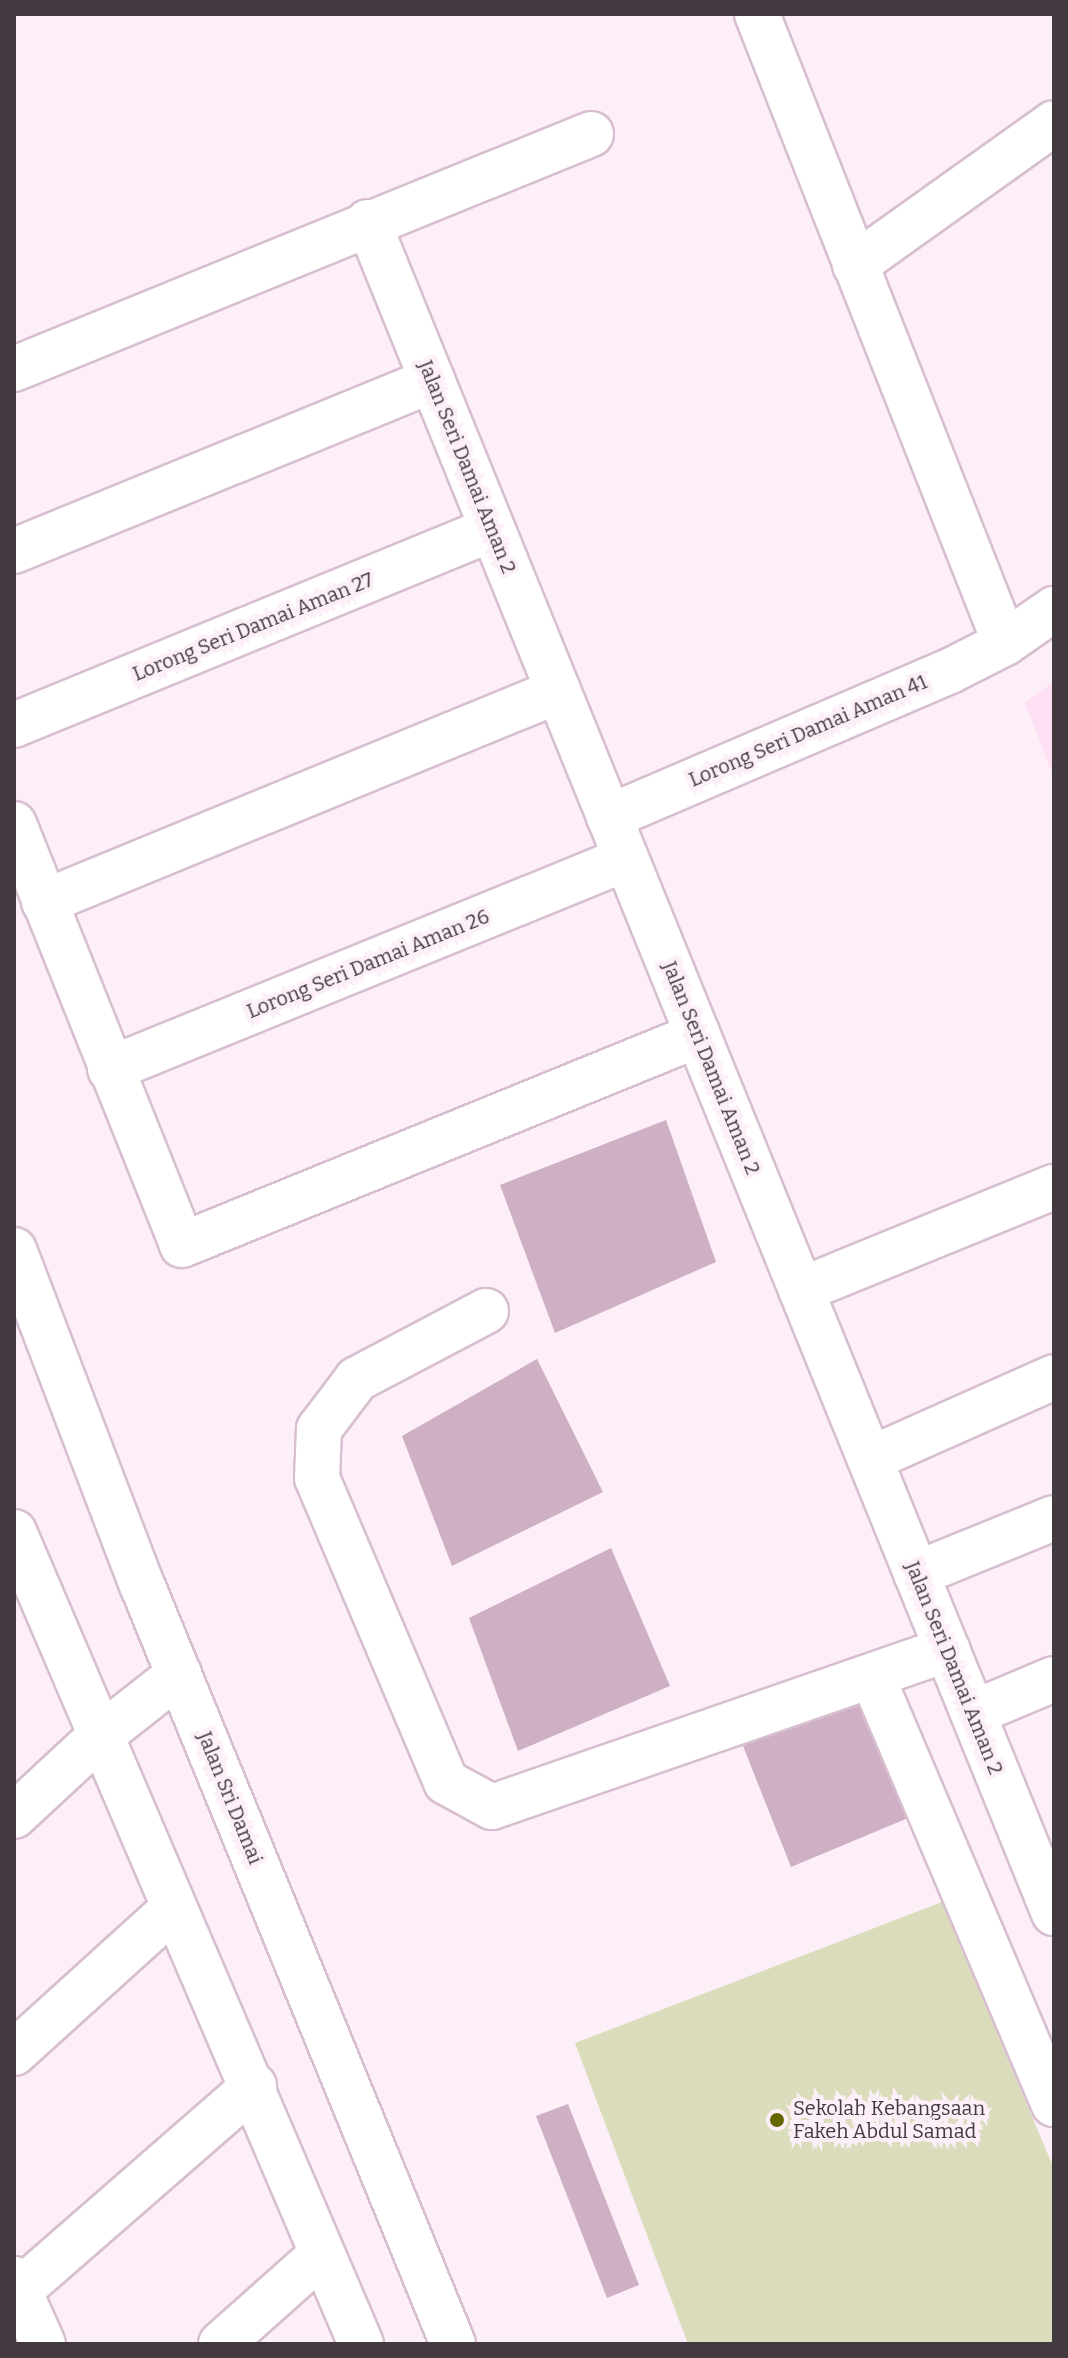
<!DOCTYPE html>
<style>
body{margin:0}
#map{position:relative;width:1068px;height:2358px;overflow:hidden;background:#fdeff8;font-family:Bitter,serif}
div>[style]{position:absolute}
.built>*{inset:0;background:#ffdff4}
.green>*{inset:0;background:#dadcbb}
.building>*{inset:0;background:#ceafc4}
.roads{filter:drop-shadow(2px 0 #d7bfcf) drop-shadow(-2px 0 #d7bfcf) drop-shadow(0 2px #d7bfcf) drop-shadow(0 -2px #d7bfcf)}
.minor>*{height:44px;margin:-22px;padding:0 22px;transform-origin:22px;border-radius:22px;background:#fff}
.dots>*{width:22px;height:22px;translate:-50% -50%;box-sizing:border-box;border:4px solid #fdeff8;border-radius:50%}
span{translate:-50% -50%;white-space:nowrap;text-align:center;line-height:1.15;-webkit-text-stroke:8px #fdeff8;paint-order:stroke}
.street-label{font-size:20px;color:#433940}
.poi-label{font-size:20px;color:#433940}
.left{translate:0 -50%;text-align:left}
.frame{position:absolute;inset:0;border:16px solid #433940;pointer-events:none}
</style>
<div id="map">
<div class="built">
<div style="clip-path:polygon(1054px 682px,1054px 779px,1025px 702px)"></div>
</div>
<div class="green">
<div style="clip-path:polygon(942px 1902px,1054px 2169px,1054px 2344px,688px 2344px,575px 2043px)"></div>
</div>
<div class="building">
<div style="clip-path:polygon(666px 1120px,716px 1262px,555px 1333px,500px 1185px)"></div>
<div style="clip-path:polygon(537px 1359px,603px 1492px,452px 1566px,402px 1436px)"></div>
<div style="clip-path:polygon(611px 1548px,670px 1686px,518px 1751px,469px 1618px)"></div>
<div style="clip-path:polygon(863px 1699px,913px 1816px,791px 1867px,743px 1746px)"></div>
<div style="clip-path:polygon(568px 2104px,639px 2285px,607px 2298px,536px 2116px)"></div>
</div>
<div class="roads">
<div class="minor">
<div style="left:757px;top:14px;width:676px;rotate:68.48deg"></div>
<div style="left:368px;top:222px;width:1825px;rotate:67.92deg"></div>
<div style="left:855px;top:265px;width:244px;rotate:-35.5deg"></div>
<div style="left:14px;top:369px;width:623px;rotate:-22.16deg"></div>
<div style="left:14px;top:551px;width:452px;rotate:-22.2deg"></div>
<div style="left:14px;top:725px;width:517px;rotate:-22.3deg"></div>
<div style="left:609px;top:817px;width:371px;rotate:-23.2deg"></div>
<div style="left:950px;top:671px;width:62px;rotate:-27deg"></div>
<div style="left:1005px;top:643px;width:60px;rotate:-34.8deg"></div>
<div style="left:14px;top:824px;width:453px;rotate:68.2deg"></div>
<div style="left:182px;top:1245px;width:557px;rotate:-22.15deg"></div>
<div style="left:44px;top:902px;width:556px;rotate:-22.32deg"></div>
<div style="left:110px;top:1069px;width:557px;rotate:-22.15deg"></div>
<div style="left:14px;top:1250px;width:361px;rotate:69.1deg"></div>
<div style="left:143px;top:1587px;width:818px;rotate:67.73deg"></div>
<div style="left:801px;top:1290px;width:273px;rotate:-22.2deg"></div>
<div style="left:486px;top:1311px;width:146px;rotate:152.2deg"></div>
<div style="left:357px;top:1379px;width:63px;rotate:127.2deg"></div>
<div style="left:319px;top:1429px;width:49px;rotate:92.3deg"></div>
<div style="left:317px;top:1478px;width:330px;rotate:67deg"></div>
<div style="left:446px;top:1782px;width:52px;rotate:28.5deg"></div>
<div style="left:492px;top:1807px;width:482px;rotate:-19.1deg"></div>
<div style="left:870px;top:1459px;width:201px;rotate:-24deg"></div>
<div style="left:14px;top:1532px;width:883px;rotate:66.86deg"></div>
<div style="left:916px;top:1574px;width:149px;rotate:-22.1deg"></div>
<div style="left:872px;top:1676px;width:465px;rotate:67deg"></div>
<div style="left:973px;top:1713px;width:88px;rotate:-22.8deg"></div>
<div style="left:14px;top:1816px;width:116px;rotate:-42.9deg"></div>
<div style="left:99px;top:1737px;width:102px;rotate:-38.2deg"></div>
<div style="left:14px;top:2053px;width:215px;rotate:-42.2deg"></div>
<div style="left:14px;top:2279px;width:71px;rotate:66deg"></div>
<div style="left:19px;top:2291px;width:312px;rotate:-41.1deg"></div>
<div style="left:221px;top:2344px;width:135px;rotate:-41.7deg"></div>
</div>
</div>
<div class="dots">
<div style="left:777px;top:2120px;background:#656600"></div>
</div>
<div class="street-label">
<span style="left:467px;top:467px;rotate:68deg">Jalan Seri Damai Aman 2</span>
<span style="left:253px;top:627px;rotate:-22deg">Lorong Seri Damai Aman 27</span>
<span style="left:808px;top:731px;rotate:-23deg">Lorong Seri Damai Aman 41</span>
<span style="left:368px;top:964px;rotate:-22deg">Lorong Seri Damai Aman 26</span>
<span style="left:711px;top:1068px;rotate:68deg">Jalan Seri Damai Aman 2</span>
<span style="left:954px;top:1668px;rotate:68deg">Jalan Seri Damai Aman 2</span>
<span style="left:230px;top:1798px;rotate:68deg">Jalan Sri Damai</span>
</div>
<div class="poi-label">
<span class="left" style="left:793px;top:2120px">Sekolah Kebangsaan<br>Fakeh Abdul Samad</span>
</div>
<div class="frame"></div>
</div>
